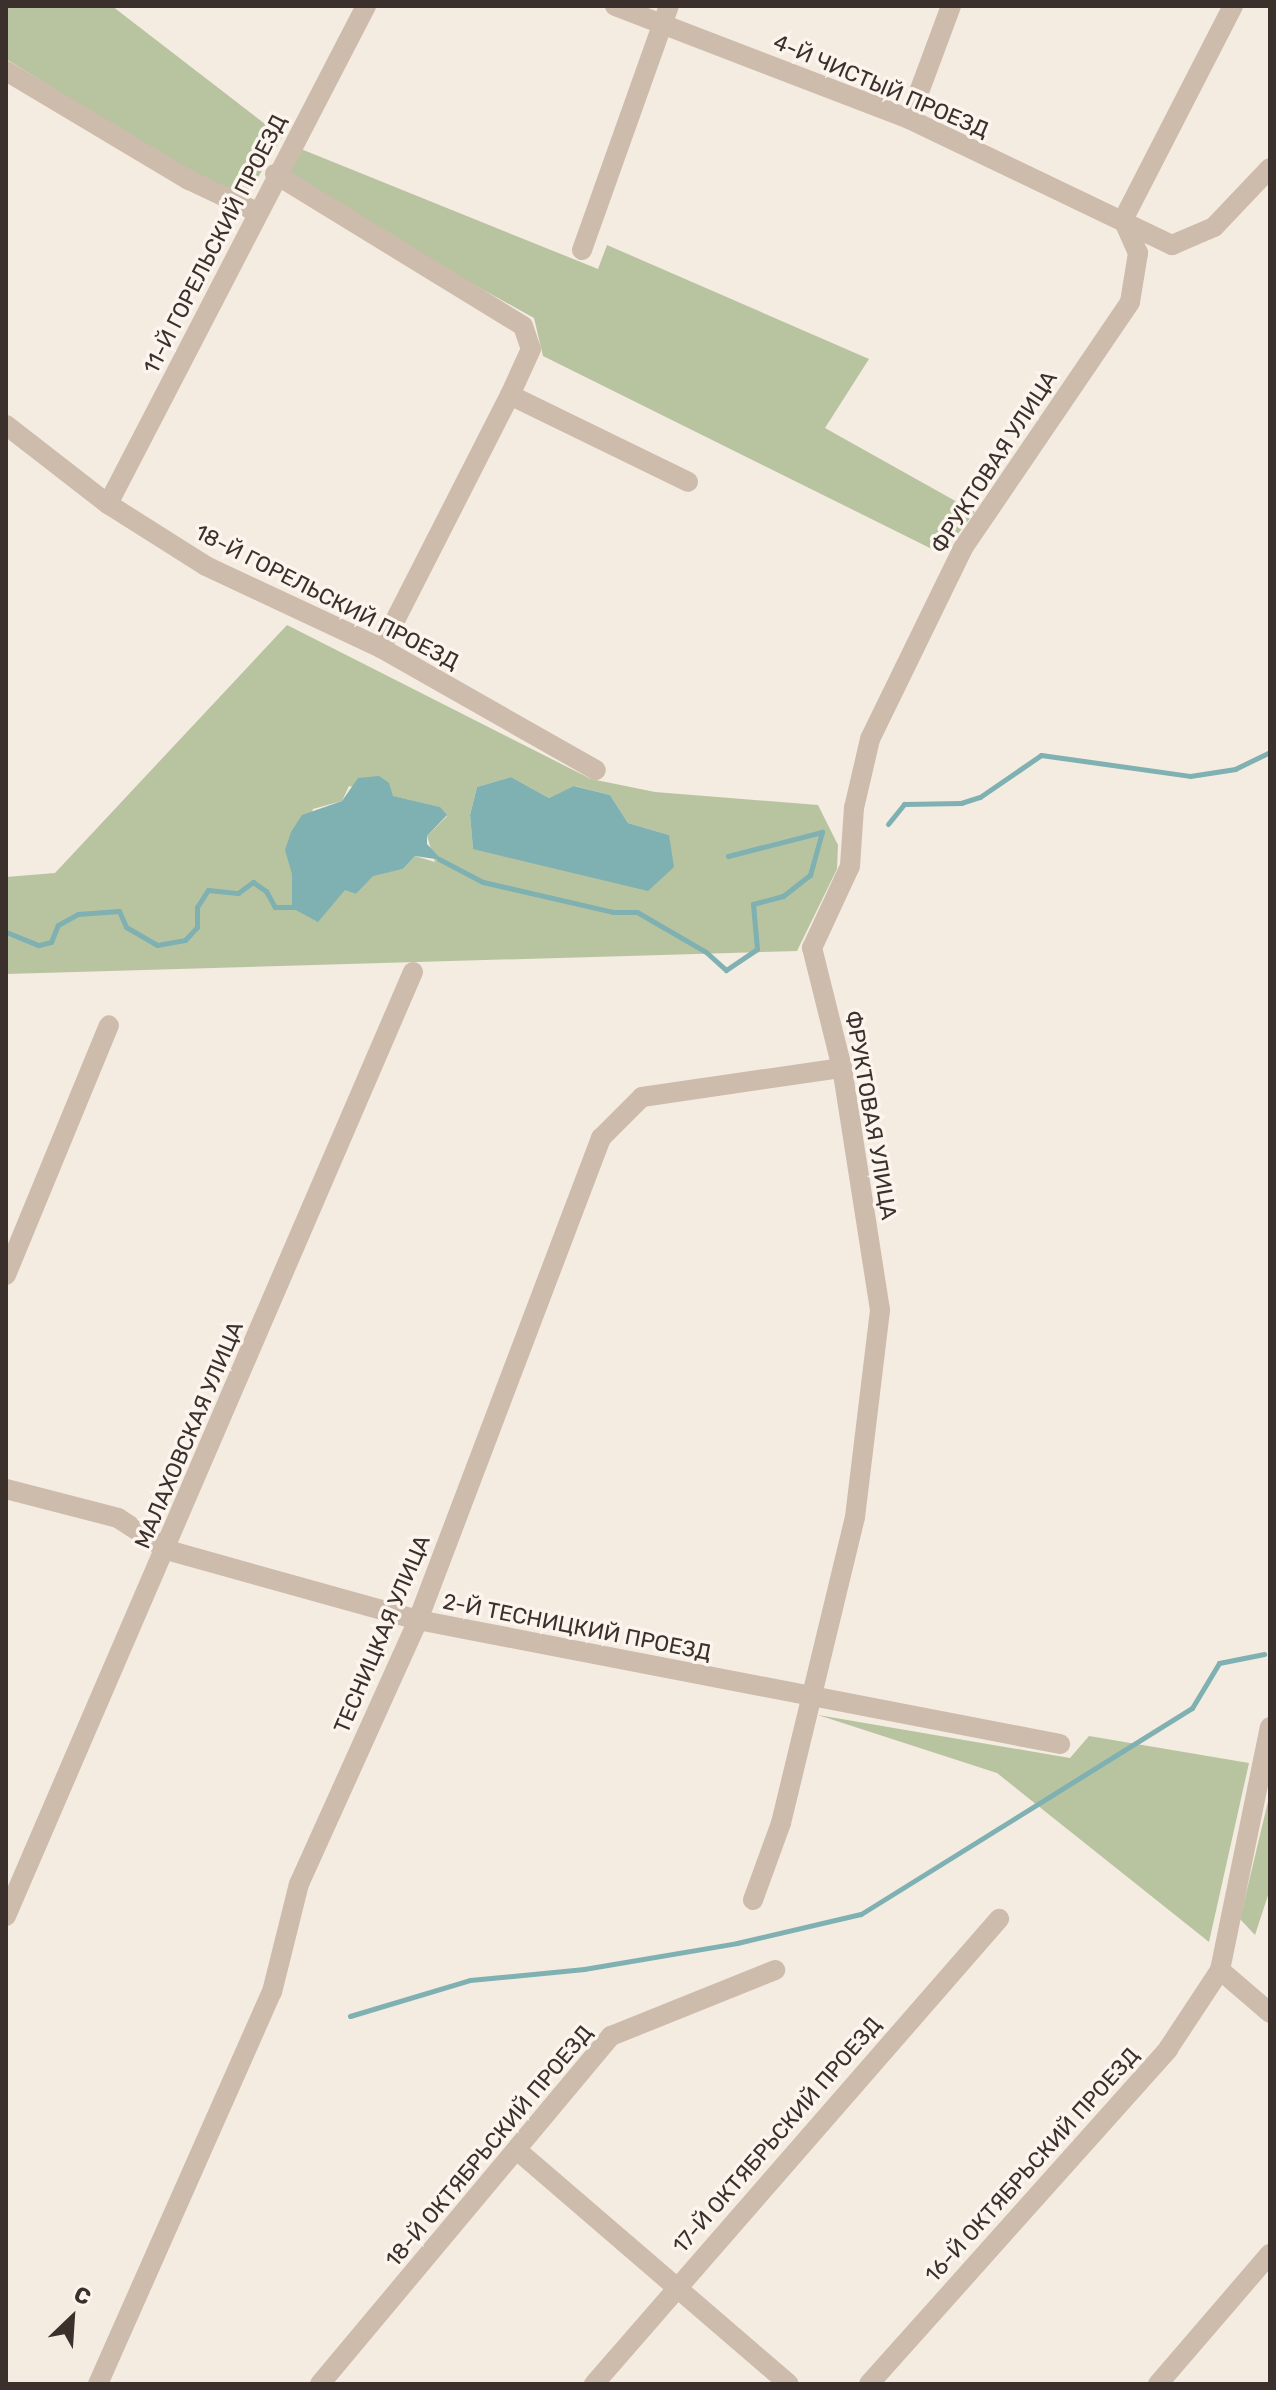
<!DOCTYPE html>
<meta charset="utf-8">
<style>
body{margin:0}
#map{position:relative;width:1276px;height:2390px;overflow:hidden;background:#f4ebe1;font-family:Rubik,sans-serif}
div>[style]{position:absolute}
.green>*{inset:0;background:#b8c4a0}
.water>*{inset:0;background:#7fb0b2}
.stream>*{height:5px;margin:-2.5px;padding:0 2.5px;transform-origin:2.5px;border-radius:2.5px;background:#7fb0b2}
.minor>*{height:20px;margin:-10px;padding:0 10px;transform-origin:10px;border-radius:10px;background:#cdbbac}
span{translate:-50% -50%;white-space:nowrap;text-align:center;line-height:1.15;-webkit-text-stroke:7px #fbf5ee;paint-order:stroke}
.street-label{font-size:22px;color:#3b302b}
.frame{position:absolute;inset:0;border:8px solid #3b302b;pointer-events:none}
.north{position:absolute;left:32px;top:2278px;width:80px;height:80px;-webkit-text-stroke:6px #fbf5ee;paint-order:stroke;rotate:25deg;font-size:22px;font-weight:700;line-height:32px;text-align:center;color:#3b302b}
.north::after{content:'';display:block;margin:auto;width:28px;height:36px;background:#3b302b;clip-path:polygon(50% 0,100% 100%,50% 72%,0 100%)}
</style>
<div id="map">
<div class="green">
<div style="clip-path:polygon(6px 6px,112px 6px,282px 137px,251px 189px,234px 190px,194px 175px,6px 59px)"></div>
<div style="clip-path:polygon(301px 149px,598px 269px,607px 245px,869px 359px,825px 428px,975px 512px,942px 554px,543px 356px,534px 318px,384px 235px,288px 171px)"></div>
<div style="clip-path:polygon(evenodd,287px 625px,591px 779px,655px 792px,818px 805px,838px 845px,837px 869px,797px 951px,6px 974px,6px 877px,55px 873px,287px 625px,511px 777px,549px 798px,575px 786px,610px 795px,628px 823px,669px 835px,473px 849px,470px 815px,477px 787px,511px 777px,287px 625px,349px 786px,439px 807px,447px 816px,427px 836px,435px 862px,415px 856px,403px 869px,373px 875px,356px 894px,345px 889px,292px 908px,292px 873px,313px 809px,342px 801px,349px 786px)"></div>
<div style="clip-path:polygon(818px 1715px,1070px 1758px,1089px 1736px,1249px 1763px,1209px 1942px,997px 1773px)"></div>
<div style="clip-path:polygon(1270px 1793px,1270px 1889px,1255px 1935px,1240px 1919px)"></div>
</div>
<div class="water">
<div style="clip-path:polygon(379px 776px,389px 783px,393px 796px,440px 807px,447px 815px,427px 836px,427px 844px,442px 860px,415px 856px,403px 869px,373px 876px,356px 894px,345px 890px,318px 922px,292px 908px,292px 874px,285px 850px,291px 832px,302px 815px,342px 801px,358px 778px)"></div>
<div style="clip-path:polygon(511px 777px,549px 798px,574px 786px,610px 795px,628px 823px,669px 835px,674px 867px,648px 891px,473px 849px,470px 815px,477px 787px)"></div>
</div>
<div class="stream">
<div style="left:888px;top:824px;width:26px;rotate:-51deg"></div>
<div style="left:904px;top:804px;width:57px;rotate:-1deg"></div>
<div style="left:961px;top:803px;width:20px;rotate:-18deg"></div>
<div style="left:980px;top:797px;width:74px;rotate:-34.5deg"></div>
<div style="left:1041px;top:755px;width:150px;rotate:8deg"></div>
<div style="left:1190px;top:776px;width:46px;rotate:-8.8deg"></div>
<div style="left:1235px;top:769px;width:39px;rotate:-26deg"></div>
<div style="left:728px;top:856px;width:97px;rotate:-14.3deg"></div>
<div style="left:439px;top:859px;width:50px;rotate:27.6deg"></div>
<div style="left:483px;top:882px;width:133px;rotate:13deg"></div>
<div style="left:613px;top:912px;width:24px"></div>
<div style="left:637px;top:912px;width:80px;rotate:30.1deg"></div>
<div style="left:706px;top:952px;width:27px;rotate:42deg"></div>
<div style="left:726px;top:970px;width:37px;rotate:-34deg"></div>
<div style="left:757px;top:949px;width:45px;rotate:-95.1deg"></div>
<div style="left:753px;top:904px;width:31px;rotate:-15deg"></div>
<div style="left:783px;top:896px;width:34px;rotate:-38deg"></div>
<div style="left:810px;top:875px;width:45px;rotate:-74.4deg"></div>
<div style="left:6px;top:932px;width:35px;rotate:22deg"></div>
<div style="left:39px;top:945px;width:12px;rotate:-14deg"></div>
<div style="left:51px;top:942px;width:18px;rotate:-68deg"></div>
<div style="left:58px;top:925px;width:23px;rotate:-29deg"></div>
<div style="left:78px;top:914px;width:41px;rotate:-4.2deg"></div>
<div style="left:119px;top:911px;width:17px;rotate:66deg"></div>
<div style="left:126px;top:927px;width:36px;rotate:30deg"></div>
<div style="left:157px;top:945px;width:28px;rotate:-10deg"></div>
<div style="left:185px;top:940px;width:18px;rotate:-47deg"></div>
<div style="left:197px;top:927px;width:20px;rotate:-90deg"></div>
<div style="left:197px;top:907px;width:20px;rotate:-57deg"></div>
<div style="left:208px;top:890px;width:30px;rotate:6deg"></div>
<div style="left:238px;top:893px;width:19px;rotate:-36deg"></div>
<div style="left:253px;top:882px;width:16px;rotate:35deg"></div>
<div style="left:266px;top:891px;width:18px;rotate:61deg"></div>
<div style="left:275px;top:907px;width:20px"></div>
<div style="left:350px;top:2016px;width:125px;rotate:-16.7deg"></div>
<div style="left:470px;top:1980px;width:115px;rotate:-5.5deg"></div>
<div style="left:584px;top:1969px;width:155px;rotate:-9.6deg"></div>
<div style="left:737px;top:1943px;width:127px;rotate:-13.2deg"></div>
<div style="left:861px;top:1914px;width:390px;rotate:-31.9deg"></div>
<div style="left:1192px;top:1708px;width:52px;rotate:-59deg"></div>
<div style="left:1219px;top:1663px;width:46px;rotate:-11.3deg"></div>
</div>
<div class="minor">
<div style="left:615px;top:6px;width:315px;rotate:21deg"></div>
<div style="left:909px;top:119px;width:292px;rotate:25.6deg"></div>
<div style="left:1172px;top:245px;width:46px;rotate:-23.2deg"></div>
<div style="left:1214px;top:227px;width:81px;rotate:-46.5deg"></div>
<div style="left:6px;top:71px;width:213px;rotate:30.8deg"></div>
<div style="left:189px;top:180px;width:75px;rotate:25.2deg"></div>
<div style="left:909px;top:119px;width:121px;rotate:-69.6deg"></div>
<div style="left:275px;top:174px;width:291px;rotate:31.5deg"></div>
<div style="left:523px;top:326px;width:24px;rotate:71deg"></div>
<div style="left:531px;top:349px;width:51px;rotate:114.5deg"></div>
<div style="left:510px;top:395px;width:198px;rotate:26deg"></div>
<div style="left:1123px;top:220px;width:241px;rotate:-62.8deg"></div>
<div style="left:582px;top:250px;width:259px;rotate:-70.4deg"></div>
<div style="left:6px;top:425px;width:129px;rotate:37.8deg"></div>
<div style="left:108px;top:504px;width:116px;rotate:32.3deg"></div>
<div style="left:206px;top:566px;width:193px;rotate:25.1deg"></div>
<div style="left:381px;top:648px;width:247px;rotate:29.6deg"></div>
<div style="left:108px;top:504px;width:561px;rotate:-62.61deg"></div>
<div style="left:381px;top:648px;width:284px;rotate:-63deg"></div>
<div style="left:6px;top:1275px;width:270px;rotate:-67.6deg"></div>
<div style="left:6px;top:1489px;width:116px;rotate:14.5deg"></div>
<div style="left:118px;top:1518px;width:59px;rotate:33.1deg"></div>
<div style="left:167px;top:1550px;width:261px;rotate:15.6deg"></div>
<div style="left:418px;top:1620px;width:654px;rotate:10.93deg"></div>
<div style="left:753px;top:1900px;width:82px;rotate:-70deg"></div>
<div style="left:781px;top:1823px;width:315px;rotate:-76.4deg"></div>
<div style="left:855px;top:1517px;width:209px;rotate:-83.1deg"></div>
<div style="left:880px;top:1310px;width:245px;rotate:-98.9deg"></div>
<div style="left:842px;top:1068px;width:124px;rotate:-104deg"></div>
<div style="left:812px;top:948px;width:90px;rotate:-65.1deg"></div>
<div style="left:850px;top:866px;width:58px;rotate:-86.1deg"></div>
<div style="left:854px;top:808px;width:71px;rotate:-76.9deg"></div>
<div style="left:870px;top:739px;width:212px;rotate:-64deg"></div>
<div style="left:963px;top:548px;width:297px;rotate:-55.8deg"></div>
<div style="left:1130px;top:302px;width:50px;rotate:-80.7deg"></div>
<div style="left:1138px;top:253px;width:36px;rotate:-114deg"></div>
<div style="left:6px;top:1916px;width:1028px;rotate:-66.68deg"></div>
<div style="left:1220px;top:1970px;width:66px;rotate:40.7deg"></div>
<div style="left:518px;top:2151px;width:357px;rotate:40.7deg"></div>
<div style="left:98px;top:2384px;width:429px;rotate:-66.1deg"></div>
<div style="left:272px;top:1992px;width:111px;rotate:-76deg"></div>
<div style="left:299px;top:1884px;width:290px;rotate:-65.7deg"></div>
<div style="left:418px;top:1620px;width:516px;rotate:-69.21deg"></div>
<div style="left:601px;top:1138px;width:58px;rotate:-45deg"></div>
<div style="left:642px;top:1097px;width:202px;rotate:-8.3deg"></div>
<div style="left:320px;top:2384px;width:454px;rotate:-50.1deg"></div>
<div style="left:611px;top:2036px;width:177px;rotate:-21.9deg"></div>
<div style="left:594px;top:2384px;width:617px;rotate:-48.95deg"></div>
<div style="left:869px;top:2384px;width:449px;rotate:-48.2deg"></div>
<div style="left:1168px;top:2049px;width:95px;rotate:-56.6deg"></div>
<div style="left:1220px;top:1970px;width:248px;rotate:-78.4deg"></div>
<div style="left:1158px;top:2384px;width:172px;rotate:-49.3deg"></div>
</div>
<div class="street-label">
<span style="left:881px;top:86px;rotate:23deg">4-Й ЧИСТЫЙ ПРОЕЗД</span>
<span style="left:215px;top:244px;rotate:-63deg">11-Й ГОРЕЛЬСКИЙ ПРОЕЗД</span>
<span style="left:994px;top:462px;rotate:-57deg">ФРУКТОВАЯ УЛИЦА</span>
<span style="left:327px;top:597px;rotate:27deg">18-Й ГОРЕЛЬСКИЙ ПРОЕЗД</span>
<span style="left:871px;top:1115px;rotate:80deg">ФРУКТОВАЯ УЛИЦА</span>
<span style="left:189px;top:1435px;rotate:-67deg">МАЛАХОВСКАЯ УЛИЦА</span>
<span style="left:577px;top:1627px;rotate:11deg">2-Й ТЕСНИЦКИЙ ПРОЕЗД</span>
<span style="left:382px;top:1634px;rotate:-67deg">ТЕСНИЦКАЯ УЛИЦА</span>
<span style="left:777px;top:2135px;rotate:-49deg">17-Й ОКТЯБРЬСКИЙ ПРОЕЗД</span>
<span style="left:489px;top:2146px;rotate:-50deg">18-Й ОКТЯБРЬСКИЙ ПРОЕЗД</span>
<span style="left:1032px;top:2165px;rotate:-48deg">16-Й ОКТЯБРЬСКИЙ ПРОЕЗД</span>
</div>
<div class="frame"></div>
<div class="north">С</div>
</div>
